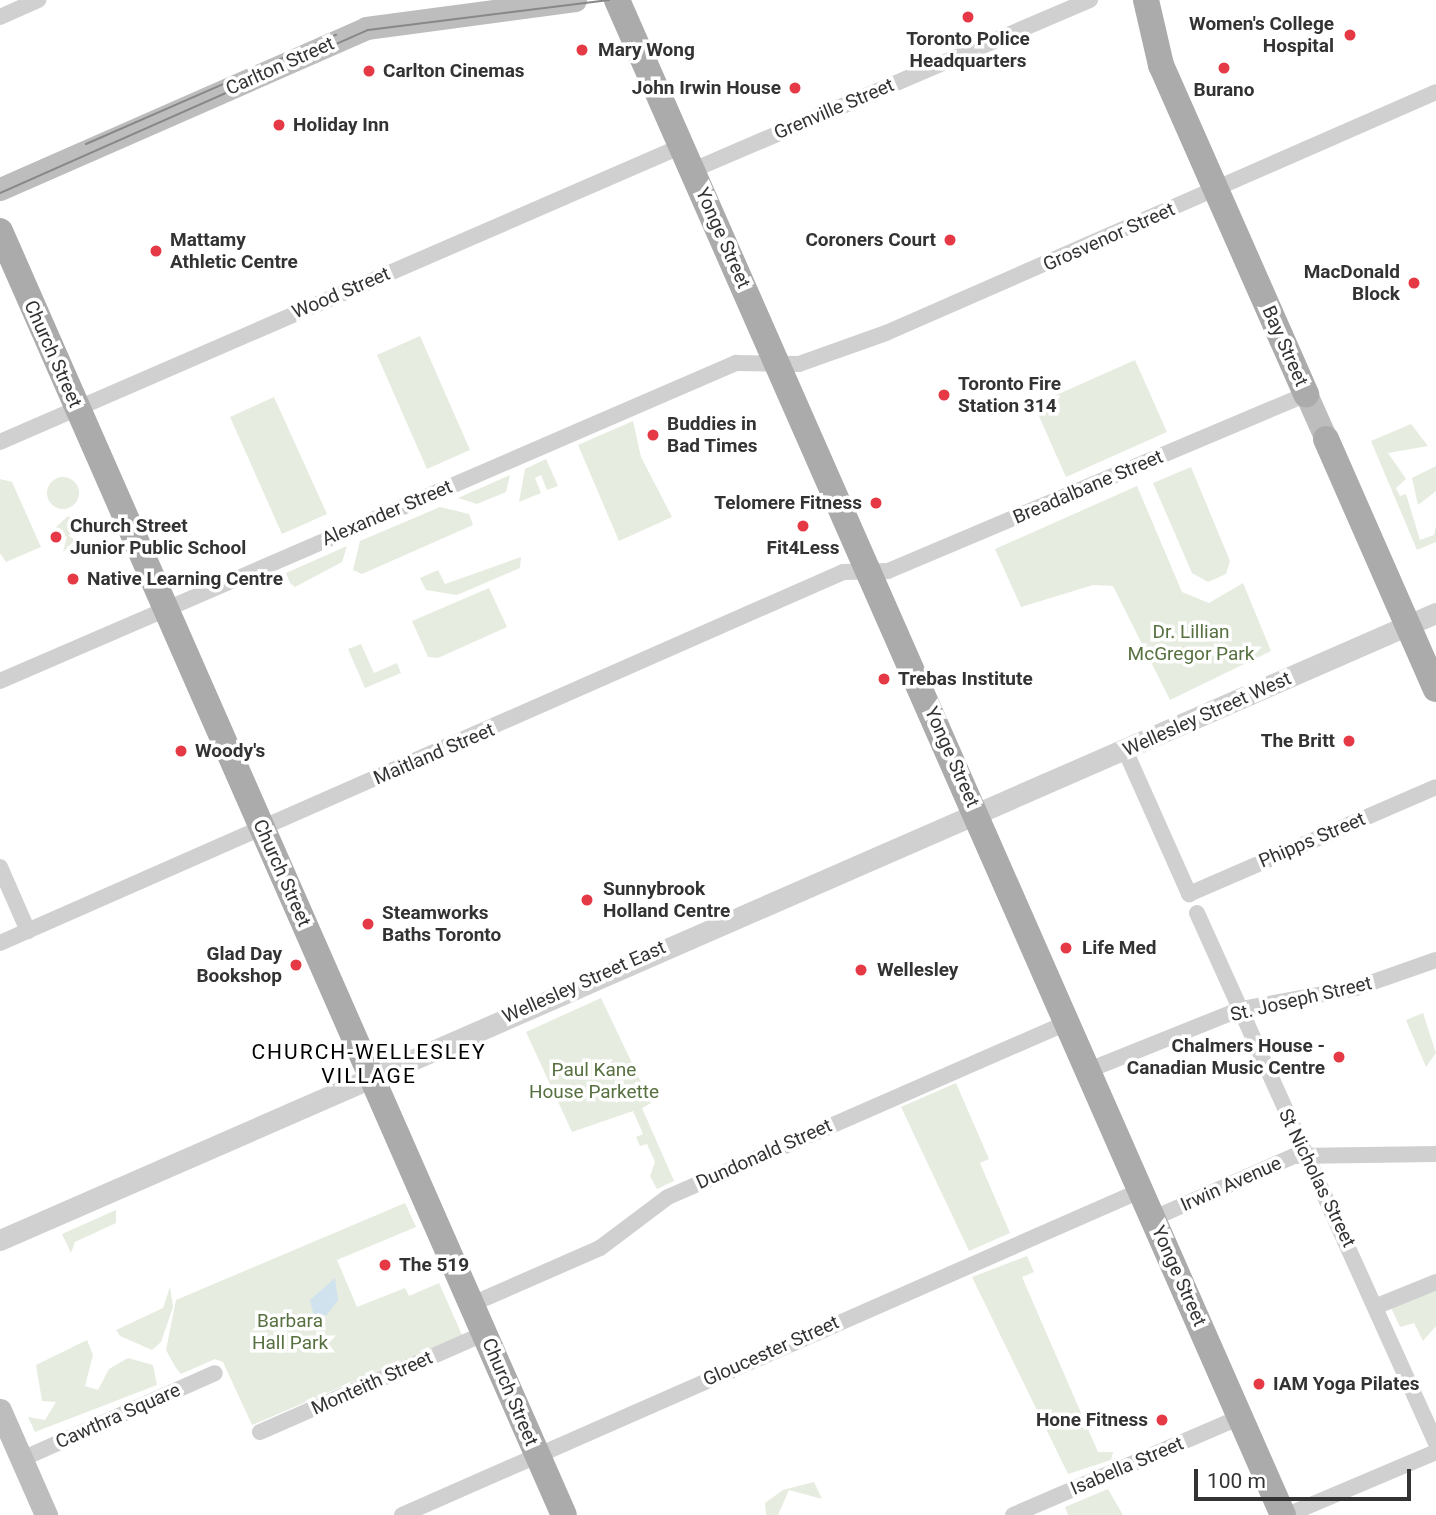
<!DOCTYPE html>
<style>
body{margin:0}
#map{position:relative;width:1436px;height:1515px;overflow:hidden;background:#fff;font-family:Roboto,sans-serif}
div>[style]{position:absolute}
.green>*{inset:0;background:#e6ecdf}
.round{border-radius:50%}
.water>*{inset:0;background:#cfe2ee}
.minor>*{height:16px;margin:-8px;padding:0 8px;transform-origin:8px;border-radius:8px;background:#d0d0d0}
.tertiary>*{height:21px;margin:-10.5px;padding:0 10.5px;transform-origin:10.5px;border-radius:10.5px;background:#d0d0d0}
.secondary>*{height:23px;margin:-11.5px;padding:0 11.5px;transform-origin:11.5px;border-radius:11.5px;background:#bdbdbd}
.primary>*{height:26px;margin:-13px;padding:0 13px;transform-origin:13px;border-radius:13px;background:#ababab}
.tram>*{height:2px;margin:-1px;padding:0 1px;transform-origin:1px;border-radius:1px;background:#888}
.dots>*{width:19px;height:19px;translate:-50% -50%;box-sizing:border-box;border:4px solid #fff;border-radius:50%}
span{translate:-50% -50%;white-space:nowrap;text-align:center;line-height:1.15;-webkit-text-stroke:7px #fff;paint-order:stroke}
.poi-label{font-size:19px;color:#333;font-weight:700}
.right{translate:-100% -50%;text-align:right}
.left{translate:0 -50%;text-align:left}
.street-label{font-size:19px;color:#333}
.park-label{font-size:19px;color:#56703f}
.neighbourhood-label{font-size:21px;color:#000;letter-spacing:2px}
.scale{position:absolute;left:1194px;top:1469px;width:217px;height:32px;box-sizing:border-box;border:4px solid #333;border-top:0;padding-left:9px;font-size:21px;line-height:24px;white-space:nowrap;color:#333;-webkit-text-stroke:5px #fff;paint-order:stroke}
</style>
<div id="map">
<div class="green">
<div style="clip-path:polygon(420px 336px,470px 450px,427px 469px,377px 355px)"></div>
<div style="clip-path:polygon(1135px 360px,1167px 432px,1066px 477px,1034px 405px)"></div>
<div style="clip-path:polygon(274px 397px,327px 514px,282px 534px,230px 417px)"></div>
<div style="clip-path:polygon(633px 421px,641px 457px,672px 517px,619px 541px,578px 445px)"></div>
<div style="clip-path:polygon(1411px 424px,1428px 446px,1388px 453px,1406px 479px,1396px 488px,1400px 496px,1406px 494px,1420px 540px,1434px 535px,1436px 526px,1436px 542px,1417px 550px,1371px 441px)"></div>
<div style="clip-path:polygon(546px 459px,558px 486px,547px 490px,541px 475px,535px 478px,541px 493px,519px 502px,525px 469px)"></div>
<div style="clip-path:polygon(1436px 466px,1436px 491px,1418px 505px,1412px 478px)"></div>
<div style="clip-path:polygon(1191px 467px,1230px 561px,1226px 574px,1208px 582px,1192px 573px,1153px 483px)"></div>
<div style="clip-path:polygon(510px 475px,506px 492px,477px 504px,458px 498px)"></div>
<div class="round" style="left:47px;top:477px;width:32px;height:32px"></div>
<div style="clip-path:polygon(0 479px,12px 482px,41px 547px,6px 562px,0 553px)"></div>
<div style="clip-path:polygon(1137px 486px,1182px 592px,1209px 603px,1243px 583px,1271px 651px,1170px 700px,1113px 586px,1093px 585px,1021px 607px,995px 549px)"></div>
<div style="clip-path:polygon(440px 507px,469px 514px,473px 525px,362px 574px,353px 570px,360px 541px)"></div>
<div style="clip-path:polygon(68px 516px,84px 527px,68px 535px,75px 540px,63px 552px,67px 536px,59px 540px,56px 527px)"></div>
<div style="clip-path:polygon(347px 546px,342px 562px,295px 587px,290px 583px,286px 573px)"></div>
<div style="clip-path:polygon(521px 557px,520px 568px,457px 595px,426px 590px,420px 578px,438px 570px,445px 584px)"></div>
<div style="clip-path:polygon(489px 588px,507px 627px,438px 658px,428px 657px,412px 621px)"></div>
<div style="clip-path:polygon(361px 644px,374px 673px,397px 663px,401px 673px,365px 688px,348px 649px)"></div>
<div style="clip-path:polygon(601px 998px,651px 1103px,642px 1108px,674px 1181px,657px 1189px,650px 1176px,655px 1162px,647px 1144px,640px 1146px,636px 1137px,643px 1134px,633px 1111px,572px 1132px,526px 1032px)"></div>
<div style="clip-path:polygon(1423px 1013px,1436px 1053px,1426px 1067px,1406px 1020px)"></div>
<div style="clip-path:polygon(956px 1083px,989px 1159px,980px 1163px,1010px 1233px,969px 1251px,901px 1107px)"></div>
<div style="clip-path:polygon(405px 1203px,416px 1227px,337px 1260px,357px 1307px,405px 1288px,409px 1296px,439px 1283px,462px 1335px,252px 1425px,223px 1362px,215px 1359px,181px 1374px,176px 1368px,166px 1350px,176px 1300px)"></div>
<div style="clip-path:polygon(116px 1210px,116px 1223px,75px 1242px,71px 1253px,62px 1234px)"></div>
<div style="clip-path:polygon(1027px 1256px,1034px 1272px,1022px 1277px,1098px 1452px,1113px 1452px,1111px 1460px,1068px 1474px,972px 1277px)"></div>
<div style="clip-path:polygon(170px 1287px,173px 1307px,161px 1342px,152px 1350px,120px 1336px,116px 1330px,163px 1308px)"></div>
<div style="clip-path:polygon(1436px 1290px,1436px 1326px,1423px 1341px,1414px 1323px,1400px 1327px,1391px 1308px)"></div>
<div style="clip-path:polygon(87px 1340px,93px 1355px,85px 1386px,98px 1390px,109px 1369px,128px 1358px,153px 1365px,157px 1385px,35px 1432px,28px 1417px,45px 1420px,56px 1402px,42px 1401px,36px 1365px)"></div>
<div style="clip-path:polygon(814px 1482px,822px 1499px,789px 1490px,778px 1515px,766px 1515px,765px 1503px,783px 1490px)"></div>
<div style="clip-path:polygon(1108px 1489px,1123px 1515px,1068px 1515px,1065px 1507px)"></div>
</div>
<div class="water">
<div style="clip-path:polygon(335px 1278px,338px 1300px,327px 1315px,314px 1316px,310px 1300px)"></div>
</div>
<div class="minor">
<div style="left:0;top:17px;width:42px;rotate:-24.1deg"></div>
<div style="left:693px;top:170px;width:432px;rotate:-23.2deg"></div>
<div style="left:0;top:442px;width:743px;rotate:-23.46deg"></div>
<div style="left:0;top:681px;width:802px;rotate:-23.37deg"></div>
<div style="left:736px;top:363px;width:63px;rotate:0.9deg"></div>
<div style="left:799px;top:364px;width:92px;rotate:-19.6deg"></div>
<div style="left:886px;top:333px;width:600px;rotate:-23.66deg"></div>
<div style="left:1125px;top:750px;width:158px;rotate:66deg"></div>
<div style="left:1189px;top:894px;width:269px;rotate:-23.4deg"></div>
<div style="left:0;top:867px;width:70px;rotate:66.4deg"></div>
<div style="left:1197px;top:913px;width:581px;rotate:65.73deg"></div>
<div style="left:0;top:943px;width:921px;rotate:-23.75deg"></div>
<div style="left:843px;top:572px;width:45px;rotate:-1.3deg"></div>
<div style="left:888px;top:571px;width:454px;rotate:-22.9deg"></div>
<div style="left:1089px;top:1070px;width:164px;rotate:-21.9deg"></div>
<div style="left:1241px;top:1009px;width:117px;rotate:-10.3deg"></div>
<div style="left:1356px;top:988px;width:85px;rotate:-19.3deg"></div>
<div style="left:1154px;top:1218px;width:153px;rotate:-23.9deg"></div>
<div style="left:1294px;top:1156px;width:142px;rotate:-0.8deg"></div>
<div style="left:472px;top:1304px;width:140px;rotate:-23.6deg"></div>
<div style="left:600px;top:1248px;width:85px;rotate:-36.9deg"></div>
<div style="left:668px;top:1197px;width:437px;rotate:-23.6deg"></div>
<div style="left:1377px;top:1306px;width:64px;rotate:-22.1deg"></div>
<div style="left:260px;top:1432px;width:246px;rotate:-23.7deg"></div>
<div style="left:22px;top:1459px;width:211px;rotate:-24deg"></div>
<div style="left:402px;top:1515px;width:808px;rotate:-23.71deg"></div>
<div style="left:1013px;top:1515px;width:248px;rotate:-23.3deg"></div>
<div style="left:1287px;top:1515px;width:162px;rotate:-22.9deg"></div>
</div>
<div class="tertiary">
<div style="left:0;top:1240px;width:1567px;rotate:-23.59deg"></div>
</div>
<div class="secondary">
<div style="left:0;top:189px;width:400px;rotate:-23.7deg"></div>
<div style="left:366px;top:28px;width:211px;rotate:-7.6deg"></div>
<div style="left:1306px;top:394px;width:49px;rotate:66deg"></div>
<div style="left:0;top:1410px;width:115px;rotate:66.3deg"></div>
</div>
<div class="primary">
<div style="left:617px;top:0;width:1655px;rotate:66.27deg"></div>
<div style="left:1146px;top:0;width:67px;rotate:77deg"></div>
<div style="left:1161px;top:65px;width:360px;rotate:66.2deg"></div>
<div style="left:0;top:231px;width:1402px;rotate:66.29deg"></div>
<div style="left:1326px;top:439px;width:273px;rotate:66.3deg"></div>
</div>
<div class="tram">
<div style="left:86px;top:144px;width:273px;rotate:-23.6deg"></div>
<div style="left:0;top:193px;width:402px;rotate:-23.9deg"></div>
<div style="left:368px;top:30px;width:243px;rotate:-7.1deg"></div>
</div>
<div class="dots">
<div style="left:968px;top:17px;background:#e63946"></div>
<div style="left:1350px;top:35px;background:#e63946"></div>
<div style="left:582px;top:50px;background:#e63946"></div>
<div style="left:1224px;top:68px;background:#e63946"></div>
<div style="left:369px;top:71px;background:#e63946"></div>
<div style="left:795px;top:88px;background:#e63946"></div>
<div style="left:279px;top:125px;background:#e63946"></div>
<div style="left:950px;top:240px;background:#e63946"></div>
<div style="left:156px;top:251px;background:#e63946"></div>
<div style="left:1414px;top:283px;background:#e63946"></div>
<div style="left:944px;top:395px;background:#e63946"></div>
<div style="left:653px;top:435px;background:#e63946"></div>
<div style="left:876px;top:503px;background:#e63946"></div>
<div style="left:803px;top:526px;background:#e63946"></div>
<div style="left:56px;top:537px;background:#e63946"></div>
<div style="left:73px;top:579px;background:#e63946"></div>
<div style="left:884px;top:679px;background:#e63946"></div>
<div style="left:1349px;top:741px;background:#e63946"></div>
<div style="left:181px;top:751px;background:#e63946"></div>
<div style="left:587px;top:900px;background:#e63946"></div>
<div style="left:368px;top:924px;background:#e63946"></div>
<div style="left:1066px;top:948px;background:#e63946"></div>
<div style="left:296px;top:965px;background:#e63946"></div>
<div style="left:861px;top:970px;background:#e63946"></div>
<div style="left:1339px;top:1057px;background:#e63946"></div>
<div style="left:385px;top:1265px;background:#e63946"></div>
<div style="left:1259px;top:1384px;background:#e63946"></div>
<div style="left:1162px;top:1420px;background:#e63946"></div>
</div>
<div class="poi-label">
<span class="right" style="left:1334px;top:35px">Women's College<br>Hospital</span>
<span style="left:968px;top:50px">Toronto Police<br>Headquarters</span>
<span class="left" style="left:598px;top:50px">Mary Wong</span>
<span class="left" style="left:383px;top:71px">Carlton Cinemas</span>
<span class="right" style="left:781px;top:88px">John Irwin House</span>
<span style="left:1224px;top:90px">Burano</span>
<span class="left" style="left:293px;top:125px">Holiday Inn</span>
<span class="left" style="left:170px;top:251px">Mattamy<br>Athletic Centre</span>
<span class="right" style="left:936px;top:240px">Coroners Court</span>
<span class="right" style="left:1400px;top:283px">MacDonald<br>Block</span>
<span class="left" style="left:958px;top:395px">Toronto Fire<br>Station 314</span>
<span class="left" style="left:667px;top:435px">Buddies in<br>Bad Times</span>
<span class="right" style="left:862px;top:503px">Telomere Fitness</span>
<span class="left" style="left:70px;top:537px">Church Street<br>Junior Public School</span>
<span style="left:803px;top:548px">Fit4Less</span>
<span class="left" style="left:87px;top:579px">Native Learning Centre</span>
<span class="left" style="left:898px;top:679px">Trebas Institute</span>
<span class="right" style="left:1335px;top:741px">The Britt</span>
<span class="left" style="left:195px;top:751px">Woody's</span>
<span class="left" style="left:603px;top:900px">Sunnybrook<br>Holland Centre</span>
<span class="left" style="left:382px;top:924px">Steamworks<br>Baths Toronto</span>
<span class="left" style="left:1082px;top:948px">Life Med</span>
<span class="right" style="left:282px;top:965px">Glad Day<br>Bookshop</span>
<span class="left" style="left:877px;top:970px">Wellesley</span>
<span class="right" style="left:1325px;top:1057px">Chalmers House -<br>Canadian Music Centre</span>
<span class="left" style="left:399px;top:1265px">The 519</span>
<span class="left" style="left:1273px;top:1384px">IAM Yoga Pilates</span>
<span class="right" style="left:1148px;top:1420px">Hone Fitness</span>
</div>
<div class="street-label">
<span style="left:280px;top:66px;rotate:-24deg">Carlton Street</span>
<span style="left:834px;top:109px;rotate:-23deg">Grenville Street</span>
<span style="left:1109px;top:237px;rotate:-24deg">Grosvenor Street</span>
<span style="left:723px;top:238px;rotate:66deg">Yonge Street</span>
<span style="left:341px;top:293px;rotate:-23deg">Wood Street</span>
<span style="left:1285px;top:346px;rotate:66deg">Bay Street</span>
<span style="left:53px;top:354px;rotate:66deg">Church Street</span>
<span style="left:1088px;top:487px;rotate:-23deg">Breadalbane Street</span>
<span style="left:387px;top:513px;rotate:-23deg">Alexander Street</span>
<span style="left:1207px;top:714px;rotate:-24deg">Wellesley Street West</span>
<span style="left:434px;top:754px;rotate:-23deg">Maitland Street</span>
<span style="left:952px;top:757px;rotate:66deg">Yonge Street</span>
<span style="left:1312px;top:840px;rotate:-23deg">Phipps Street</span>
<span style="left:282px;top:873px;rotate:66deg">Church Street</span>
<span style="left:584px;top:982px;rotate:-24deg">Wellesley Street East</span>
<span style="left:1301px;top:999px;rotate:-13deg">St. Joseph Street</span>
<span style="left:764px;top:1154px;rotate:-24deg">Dundonald Street</span>
<span style="left:1317px;top:1178px;rotate:64deg">St Nicholas Street</span>
<span style="left:1231px;top:1184px;rotate:-24deg">Irwin Avenue</span>
<span style="left:1179px;top:1276px;rotate:66deg">Yonge Street</span>
<span style="left:771px;top:1351px;rotate:-24deg">Gloucester Street</span>
<span style="left:372px;top:1383px;rotate:-24deg">Monteith Street</span>
<span style="left:510px;top:1392px;rotate:67deg">Church Street</span>
<span style="left:118px;top:1416px;rotate:-24deg">Cawthra Square</span>
<span style="left:1127px;top:1466px;rotate:-23deg">Isabella Street</span>
</div>
<div class="park-label">
<span style="left:1191px;top:643px">Dr. Lillian<br>McGregor Park</span>
<span style="left:594px;top:1081px">Paul Kane<br>House Parkette</span>
<span style="left:290px;top:1332px">Barbara<br>Hall Park</span>
</div>
<div class="neighbourhood-label">
<span style="left:369px;top:1064px">CHURCH-WELLESLEY<br>VILLAGE</span>
</div>
<div class="scale">100 m</div>
</div>
